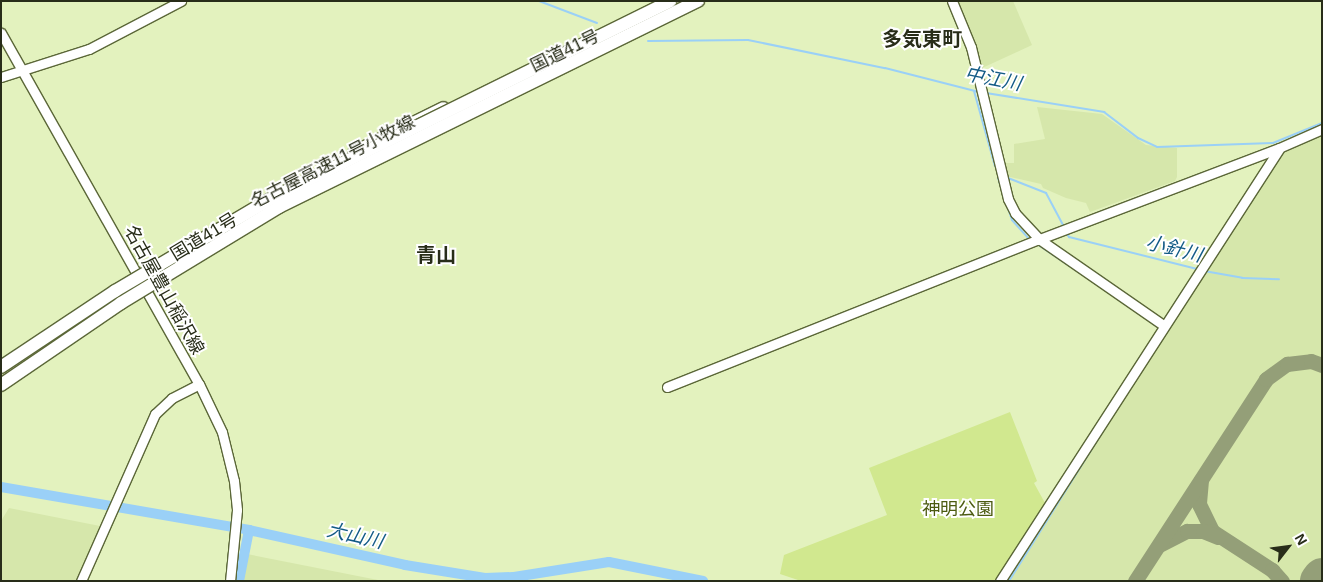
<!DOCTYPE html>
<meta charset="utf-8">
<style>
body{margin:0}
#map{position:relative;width:1323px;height:582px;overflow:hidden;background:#e3f2be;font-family:Helvetica,"Noto Sans JP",sans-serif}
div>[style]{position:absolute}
.built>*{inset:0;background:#d6e7ab}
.green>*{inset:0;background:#d1e88f}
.stream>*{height:2px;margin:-1px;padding:0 1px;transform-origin:1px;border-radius:1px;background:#9ad0f7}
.river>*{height:10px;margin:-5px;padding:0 5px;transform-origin:5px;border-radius:5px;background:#9ad0f7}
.taxiway>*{height:15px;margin:-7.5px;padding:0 7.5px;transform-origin:7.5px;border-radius:7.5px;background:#949f78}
.runway>*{height:38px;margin:-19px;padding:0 19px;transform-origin:19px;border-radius:19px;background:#949f78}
.roads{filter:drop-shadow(1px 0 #5b6738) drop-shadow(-1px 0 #5b6738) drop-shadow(0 1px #5b6738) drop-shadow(0 -1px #5b6738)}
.tertiary>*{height:9px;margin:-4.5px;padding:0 4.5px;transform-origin:4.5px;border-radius:4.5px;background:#fff}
.secondary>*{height:9px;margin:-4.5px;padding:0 4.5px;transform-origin:4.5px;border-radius:4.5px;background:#fff}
.trunk>*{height:11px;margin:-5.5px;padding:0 5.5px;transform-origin:5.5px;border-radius:5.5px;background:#fff}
.motorway>*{height:12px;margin:-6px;padding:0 6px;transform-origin:6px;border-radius:6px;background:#fff}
.bridges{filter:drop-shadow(1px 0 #5b6738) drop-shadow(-1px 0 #5b6738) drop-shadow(0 1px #5b6738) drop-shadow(0 -1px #5b6738)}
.motorway-bridge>*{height:12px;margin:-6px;padding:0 6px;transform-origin:6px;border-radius:6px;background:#fff}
span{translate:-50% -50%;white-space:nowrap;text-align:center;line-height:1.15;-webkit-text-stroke:4px #fff;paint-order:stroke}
.street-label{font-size:18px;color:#282d19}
.park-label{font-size:18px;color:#4c5b11}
.water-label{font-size:19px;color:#135b86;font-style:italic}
.quarter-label{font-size:20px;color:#282d19;font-weight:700}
.frame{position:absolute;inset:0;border:2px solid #282d19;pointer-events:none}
.north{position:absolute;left:1263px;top:522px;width:50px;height:50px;-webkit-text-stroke:4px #fff;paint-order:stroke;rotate:60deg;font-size:14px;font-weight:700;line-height:20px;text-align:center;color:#282d19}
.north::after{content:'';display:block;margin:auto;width:18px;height:22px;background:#282d19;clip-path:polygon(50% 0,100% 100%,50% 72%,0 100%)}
</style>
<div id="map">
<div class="built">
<div style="clip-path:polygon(957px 1px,1013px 1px,1032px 45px,980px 69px)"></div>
<div style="clip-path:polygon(1037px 107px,1102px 114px,1146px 145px,1177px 148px,1177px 177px,1175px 181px,1090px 212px,1086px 203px,1066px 198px,1043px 188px,1041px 184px,1006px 176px,1003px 163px,1014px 163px,1014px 144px,1045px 139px)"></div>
<div style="clip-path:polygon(1322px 133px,1322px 581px,1008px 581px,1277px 157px)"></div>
<div style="clip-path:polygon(9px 508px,100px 526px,76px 581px,1px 581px,1px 521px)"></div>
<div style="clip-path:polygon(242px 553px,383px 581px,236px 581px)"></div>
</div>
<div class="green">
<div style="clip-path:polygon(1010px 412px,1037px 481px,1034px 483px,1045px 503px,995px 581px,801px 581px,780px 574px,784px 555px,887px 515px,869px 468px)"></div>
</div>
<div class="stream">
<div style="left:539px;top:1px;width:62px;rotate:20.8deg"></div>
<div style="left:648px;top:41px;width:100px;rotate:-0.6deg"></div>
<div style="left:748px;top:40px;width:140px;rotate:11.6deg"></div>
<div style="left:885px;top:68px;width:97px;rotate:14.3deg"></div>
<div style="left:974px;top:91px;width:78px;rotate:74.4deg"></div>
<div style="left:986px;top:93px;width:120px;rotate:9.1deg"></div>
<div style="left:1104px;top:112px;width:43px;rotate:37.4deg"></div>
<div style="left:1138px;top:138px;width:21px;rotate:25deg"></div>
<div style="left:1157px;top:147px;width:116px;rotate:-2deg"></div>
<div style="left:1273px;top:143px;width:53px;rotate:-22.2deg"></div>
<div style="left:998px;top:178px;width:44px;rotate:71.6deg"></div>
<div style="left:1012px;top:220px;width:25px;rotate:48deg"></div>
<div style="left:1008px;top:178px;width:41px;rotate:21.5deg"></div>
<div style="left:1046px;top:193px;width:36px;rotate:62deg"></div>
<div style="left:1067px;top:234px;width:4px;rotate:56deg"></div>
<div style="left:1069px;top:237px;width:132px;rotate:14deg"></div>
<div style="left:1037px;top:244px;width:55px;rotate:34deg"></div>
<div style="left:1204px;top:271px;width:39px;rotate:10deg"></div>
<div style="left:1242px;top:278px;width:37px;rotate:2deg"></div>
<div style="left:1009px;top:581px;width:288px;rotate:-57.9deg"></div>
</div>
<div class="river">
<div style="left:1px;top:487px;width:252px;rotate:9.8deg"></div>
<div style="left:249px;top:530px;width:160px;rotate:12.6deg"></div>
<div style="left:405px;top:565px;width:81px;rotate:9.2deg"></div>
<div style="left:485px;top:578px;width:29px;rotate:-2deg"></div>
<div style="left:514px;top:577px;width:96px;rotate:-9deg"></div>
<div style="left:609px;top:562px;width:96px;rotate:11.4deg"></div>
<div style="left:239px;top:581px;width:52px;rotate:-78.9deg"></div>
</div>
<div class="taxiway">
<div style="left:1201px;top:480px;width:24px;rotate:95deg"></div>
<div style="left:1199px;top:504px;width:30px;rotate:64deg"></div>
<div style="left:1212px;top:531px;width:72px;rotate:33deg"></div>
<div style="left:1272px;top:570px;width:15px;rotate:48deg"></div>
<div style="left:1161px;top:544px;width:29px;rotate:-27deg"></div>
<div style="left:1187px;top:531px;width:16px"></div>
<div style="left:1203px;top:531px;width:16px;rotate:22deg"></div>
<div style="left:1135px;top:581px;width:241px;rotate:-57deg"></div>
<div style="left:1266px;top:379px;width:26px;rotate:-36deg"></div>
<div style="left:1287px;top:364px;width:24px;rotate:-7deg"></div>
<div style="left:1311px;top:361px;width:12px;rotate:20deg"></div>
</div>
<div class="runway">
<div style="left:1319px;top:581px;width:5px;rotate:-53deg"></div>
</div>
<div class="roads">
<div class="tertiary">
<div style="left:952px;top:1px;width:50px;rotate:67.6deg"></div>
<div style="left:971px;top:47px;width:156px;rotate:76.3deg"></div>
<div style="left:1008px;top:199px;width:16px;rotate:63deg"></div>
<div style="left:1015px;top:213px;width:35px;rotate:47deg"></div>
<div style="left:1039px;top:239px;width:151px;rotate:34.7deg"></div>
<div style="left:1px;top:77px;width:92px;rotate:-17.7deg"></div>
<div style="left:89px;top:49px;width:104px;rotate:-27.6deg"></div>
<div style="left:667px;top:387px;width:398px;rotate:-21.7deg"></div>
<div style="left:1037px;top:240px;width:259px;rotate:-20.8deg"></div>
<div style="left:1279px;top:148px;width:47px;rotate:-23.8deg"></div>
<div style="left:81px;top:581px;width:183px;rotate:-66.1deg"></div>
<div style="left:155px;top:414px;width:23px;rotate:-43deg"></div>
<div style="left:172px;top:398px;width:30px;rotate:-27deg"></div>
<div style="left:1000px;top:581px;width:514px;rotate:-57.14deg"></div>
</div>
<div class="secondary">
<div style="left:1px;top:33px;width:403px;rotate:60.6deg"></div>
<div style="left:199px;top:384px;width:53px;rotate:64.4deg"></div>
<div style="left:222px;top:432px;width:50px;rotate:76.2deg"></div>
<div style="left:234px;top:481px;width:29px;rotate:84deg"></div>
<div style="left:237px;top:510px;width:71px;rotate:95.6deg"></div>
</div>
<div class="trunk">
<div style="left:354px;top:151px;width:99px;rotate:-26.3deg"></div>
</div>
<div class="motorway">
<div style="left:661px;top:11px;width:22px;rotate:-27deg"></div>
</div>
</div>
<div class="bridges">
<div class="motorway-bridge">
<div style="left:1px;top:367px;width:137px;rotate:-33.7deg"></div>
<div style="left:115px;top:291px;width:185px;rotate:-30.6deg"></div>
<div style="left:274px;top:197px;width:442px;rotate:-26.3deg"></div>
<div style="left:1px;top:385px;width:145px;rotate:-34.3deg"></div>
<div style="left:121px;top:303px;width:185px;rotate:-31.3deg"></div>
<div style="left:279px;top:207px;width:467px;rotate:-26.2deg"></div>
</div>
</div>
<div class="street-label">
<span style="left:565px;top:51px;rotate:-26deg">国道41号</span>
<span style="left:333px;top:162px;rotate:-27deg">名古屋高速11号小牧線</span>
<span style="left:204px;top:237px;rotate:-31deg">国道41号</span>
<span style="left:164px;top:290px;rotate:61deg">名古屋豊山稲沢線</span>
</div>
<div class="park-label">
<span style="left:958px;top:509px">神明公園</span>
</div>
<div class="water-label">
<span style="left:993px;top:79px;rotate:11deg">中江川</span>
<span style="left:1174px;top:249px;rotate:14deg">小針川</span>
<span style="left:355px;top:536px;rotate:13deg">大山川</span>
</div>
<div class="quarter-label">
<span style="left:922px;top:39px">多気東町</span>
<span style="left:436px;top:255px">青山</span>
</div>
<div class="frame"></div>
<div class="north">N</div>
</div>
